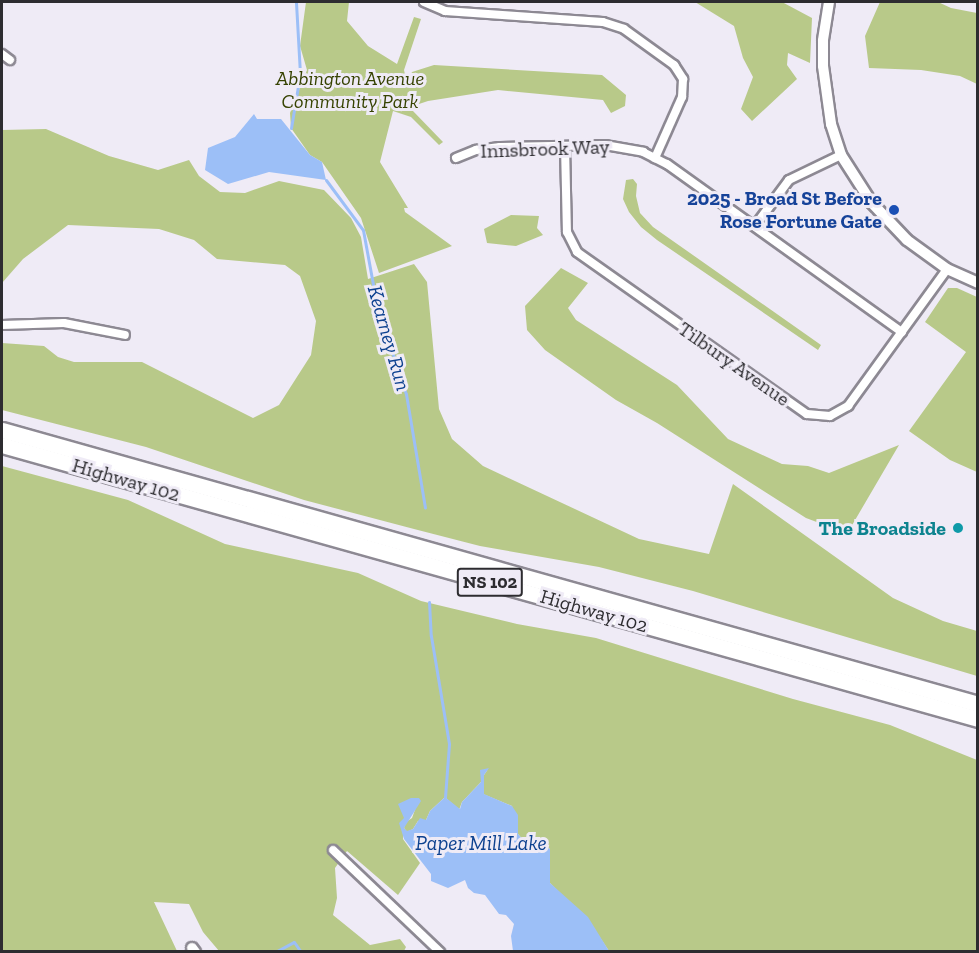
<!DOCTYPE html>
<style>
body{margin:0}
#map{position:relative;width:979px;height:953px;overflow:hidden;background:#efebf6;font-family:"Zilla Slab",serif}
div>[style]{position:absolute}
.green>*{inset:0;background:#b8c989}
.water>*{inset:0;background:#9cbff7}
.stream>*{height:3px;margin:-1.5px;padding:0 1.5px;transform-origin:1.5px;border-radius:1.5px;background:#9cbff7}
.roads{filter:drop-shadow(2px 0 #8d8993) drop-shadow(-2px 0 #8d8993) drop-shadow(0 2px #8d8993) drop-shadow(0 -2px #8d8993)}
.minor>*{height:8px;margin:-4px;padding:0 4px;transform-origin:4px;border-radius:4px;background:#fff}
.tertiary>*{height:10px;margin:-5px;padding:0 5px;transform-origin:5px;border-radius:5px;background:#fff}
.motorway>*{height:15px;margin:-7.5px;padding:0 7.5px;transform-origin:7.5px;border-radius:7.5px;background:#fff}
.dots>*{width:16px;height:16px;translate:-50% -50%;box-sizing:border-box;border:3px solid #efebf6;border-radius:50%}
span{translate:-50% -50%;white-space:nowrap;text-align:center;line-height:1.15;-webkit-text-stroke:6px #efebf6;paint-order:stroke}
.shield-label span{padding:2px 4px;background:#efebf6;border:2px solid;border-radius:4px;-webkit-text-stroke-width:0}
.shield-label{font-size:18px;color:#2d2c30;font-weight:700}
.park-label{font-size:20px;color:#364201;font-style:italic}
.street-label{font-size:20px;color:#2d2c30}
.transit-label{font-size:20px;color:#164399;font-weight:700}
.right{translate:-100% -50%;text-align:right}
.culture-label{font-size:20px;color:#0d838f;font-weight:700}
.water-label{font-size:21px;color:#0e4290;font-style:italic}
.frame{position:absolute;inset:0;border:3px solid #2d2c30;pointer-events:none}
</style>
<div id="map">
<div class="green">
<div style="clip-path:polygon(306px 2px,349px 2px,347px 21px,368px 46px,397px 64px,414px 17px,421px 19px,404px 70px,407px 83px,412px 72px,434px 65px,602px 75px,626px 95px,625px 106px,611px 113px,603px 100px,498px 90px,428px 101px,416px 105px,410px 95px,412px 110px,443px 142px,439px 145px,411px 117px,393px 111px,380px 162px,408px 208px,404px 208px,405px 212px,452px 246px,379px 273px,361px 218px,322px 162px,310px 155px,291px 128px,290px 113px,307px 70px,300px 46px)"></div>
<div style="clip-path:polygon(695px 2px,782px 2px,812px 18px,810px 63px,788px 53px,787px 65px,797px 79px,752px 121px,741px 109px,753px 77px,743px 58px,734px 26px)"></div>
<div style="clip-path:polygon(880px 2px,938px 2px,951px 8px,977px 13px,977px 84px,960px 76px,921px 70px,869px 68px,865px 36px)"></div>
<div style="clip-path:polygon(46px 129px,109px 156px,158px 170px,189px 160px,199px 176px,220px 192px,245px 193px,279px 181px,324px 190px,351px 218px,361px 237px,368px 279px,414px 264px,427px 282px,439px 409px,452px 439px,483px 466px,639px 539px,709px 554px,733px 484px,893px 598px,943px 621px,977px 631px,977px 676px,693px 591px,599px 567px,480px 546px,414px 529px,304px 500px,146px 447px,2px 410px,2px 343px,44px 346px,58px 357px,74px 362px,142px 362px,253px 418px,279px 405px,311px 355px,316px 321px,300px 276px,285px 265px,217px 259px,194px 240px,159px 229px,68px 225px,23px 259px,2px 283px,2px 130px)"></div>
<div style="clip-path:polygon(633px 179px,637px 184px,636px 196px,640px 213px,653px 227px,821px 345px,818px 350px,657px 240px,641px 227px,629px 212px,623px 199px,626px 180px)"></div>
<div style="clip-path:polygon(511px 215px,539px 216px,537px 228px,543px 235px,516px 246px,487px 243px,484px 229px)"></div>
<div style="clip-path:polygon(561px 268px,588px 283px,568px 308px,576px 320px,677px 385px,728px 439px,782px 464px,808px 466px,829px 473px,899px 445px,851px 527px,846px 533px,806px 518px,657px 423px,616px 400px,545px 350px,527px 330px,525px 306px)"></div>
<div style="clip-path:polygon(948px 288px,957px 288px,977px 297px,977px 472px,950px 460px,909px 431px,966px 352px,925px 322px)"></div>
<div style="clip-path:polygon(2px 466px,128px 500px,225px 544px,358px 573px,421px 601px,517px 624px,596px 638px,793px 699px,890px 725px,977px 760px,977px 951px,609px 951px,595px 930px,550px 883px,550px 849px,539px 842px,524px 841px,518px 834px,512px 806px,483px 794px,484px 775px,488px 769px,481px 775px,481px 782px,462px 802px,459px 810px,445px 797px,430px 811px,426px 820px,418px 821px,413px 829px,407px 832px,404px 828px,406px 822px,412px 818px,416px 807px,416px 799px,412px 798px,404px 818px,403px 839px,420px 863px,398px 895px,347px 851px,335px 868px,337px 898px,333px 915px,370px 945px,400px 939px,406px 947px,404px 951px,219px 951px,203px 932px,189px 904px,154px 902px,177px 951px,2px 951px)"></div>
</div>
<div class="water">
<div style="clip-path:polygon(254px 114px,257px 119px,281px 119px,310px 155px,322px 162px,326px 180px,269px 172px,228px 184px,205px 170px,208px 148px,235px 137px)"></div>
<div style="clip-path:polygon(489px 768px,484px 775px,484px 794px,512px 806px,518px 815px,518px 834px,524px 841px,539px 842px,550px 849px,550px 883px,588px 917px,609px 951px,513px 951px,511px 936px,514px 924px,506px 915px,499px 914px,485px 895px,474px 893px,468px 888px,465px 880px,448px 888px,431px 881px,431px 874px,404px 839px,399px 823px,404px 818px,398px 804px,411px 798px,419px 798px,421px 801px,404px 828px,407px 831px,413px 829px,420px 818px,426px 820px,430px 811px,445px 797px,460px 809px,462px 802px,481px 782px,480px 770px)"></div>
</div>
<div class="stream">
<div style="left:291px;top:128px;width:55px;rotate:-80.5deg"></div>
<div style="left:300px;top:74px;width:72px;rotate:-93.2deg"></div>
<div style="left:326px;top:180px;width:62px;rotate:53.5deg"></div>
<div style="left:363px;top:230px;width:77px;rotate:79.6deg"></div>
<div style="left:377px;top:306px;width:93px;rotate:71.8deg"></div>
<div style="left:406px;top:394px;width:115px;rotate:80.5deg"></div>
<div style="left:429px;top:602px;width:34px;rotate:87deg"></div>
<div style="left:431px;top:636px;width:109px;rotate:80.5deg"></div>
<div style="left:449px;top:744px;width:53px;rotate:94.3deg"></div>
<div style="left:275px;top:952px;width:21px;rotate:-28deg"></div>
<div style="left:294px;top:942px;width:12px;rotate:55deg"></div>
</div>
<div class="roads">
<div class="minor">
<div style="left:424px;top:2px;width:23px;rotate:23deg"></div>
<div style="left:445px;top:11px;width:158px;rotate:4deg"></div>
<div style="left:603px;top:22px;width:22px;rotate:18deg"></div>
<div style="left:624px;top:29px;width:62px;rotate:35.8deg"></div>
<div style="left:674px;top:65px;width:17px;rotate:57deg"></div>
<div style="left:683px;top:79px;width:18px;rotate:93deg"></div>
<div style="left:682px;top:97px;width:67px;rotate:113.9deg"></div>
<div style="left:2px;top:54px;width:10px;rotate:37deg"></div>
<div style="left:565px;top:146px;width:86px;rotate:88.7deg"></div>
<div style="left:567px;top:232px;width:22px;rotate:63deg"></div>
<div style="left:577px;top:252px;width:281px;rotate:35.2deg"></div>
<div style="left:807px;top:414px;width:23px;rotate:5deg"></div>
<div style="left:830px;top:416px;width:21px;rotate:-29deg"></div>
<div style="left:848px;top:406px;width:169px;rotate:-54.1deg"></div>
<div style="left:456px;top:158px;width:22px;rotate:-22deg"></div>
<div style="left:476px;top:150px;width:24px;rotate:-7deg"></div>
<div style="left:500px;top:147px;width:105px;rotate:-1.1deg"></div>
<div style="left:605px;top:145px;width:39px;rotate:10deg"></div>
<div style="left:643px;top:152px;width:27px;rotate:27deg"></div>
<div style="left:667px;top:164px;width:289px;rotate:35.6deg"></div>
<div style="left:755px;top:226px;width:57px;rotate:-53.5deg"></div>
<div style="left:789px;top:180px;width:58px;rotate:-25.7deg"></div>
<div style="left:2px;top:325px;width:62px;rotate:-1.8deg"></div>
<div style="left:64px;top:323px;width:62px;rotate:11.1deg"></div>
<div style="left:333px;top:850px;width:148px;rotate:43.6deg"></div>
</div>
<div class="tertiary">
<div style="left:829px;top:2px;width:39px;rotate:99deg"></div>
<div style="left:823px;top:41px;width:25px;rotate:90deg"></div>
<div style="left:823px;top:66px;width:59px;rotate:82.1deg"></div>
<div style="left:831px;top:124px;width:33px;rotate:72deg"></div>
<div style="left:841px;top:155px;width:56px;rotate:57.4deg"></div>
<div style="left:871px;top:202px;width:52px;rotate:46.5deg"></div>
<div style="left:907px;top:240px;width:49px;rotate:35.9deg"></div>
<div style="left:947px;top:269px;width:34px;rotate:24deg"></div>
<div style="left:192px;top:948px;width:5px;rotate:53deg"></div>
</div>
<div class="motorway">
<div style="left:2px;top:430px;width:1014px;rotate:15.68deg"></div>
<div style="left:2px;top:445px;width:1014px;rotate:15.68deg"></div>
</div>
</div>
<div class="dots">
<div style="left:894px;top:210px;background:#1a4fb4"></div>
<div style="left:958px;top:528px;background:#0f9aa8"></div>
</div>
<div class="shield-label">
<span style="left:490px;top:582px">NS 102</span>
</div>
<div class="park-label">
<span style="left:350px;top:90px">Abbington Avenue<br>Community Park</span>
</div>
<div class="street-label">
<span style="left:545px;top:149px;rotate:-2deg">Innsbrook Way</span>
<span style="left:734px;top:364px;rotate:35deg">Tilbury Avenue</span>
<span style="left:126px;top:480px;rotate:16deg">Highway 102</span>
<span style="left:594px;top:611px;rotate:16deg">Highway 102</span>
</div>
<div class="transit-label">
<span class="right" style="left:882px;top:210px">2025 - Broad St Before<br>Rose Fortune Gate</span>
</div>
<div class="culture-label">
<span class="right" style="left:946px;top:528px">The Broadside</span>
</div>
<div class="water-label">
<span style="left:389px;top:338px;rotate:74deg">Kearney Run</span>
<span style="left:481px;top:843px">Paper Mill Lake</span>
</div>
<div class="frame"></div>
</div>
